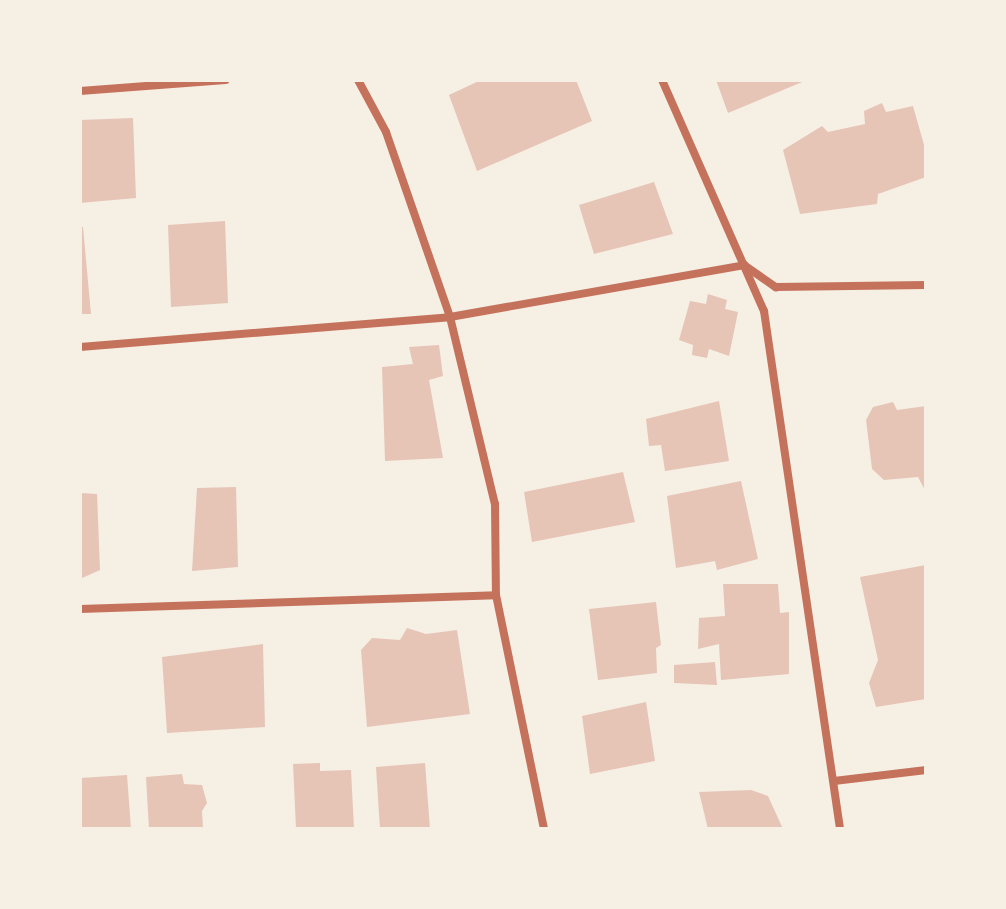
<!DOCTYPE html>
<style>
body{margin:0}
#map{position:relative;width:1006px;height:909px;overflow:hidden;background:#f6efe4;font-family:Commissioner,sans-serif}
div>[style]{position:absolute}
.building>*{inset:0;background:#e6c5b7}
.minor>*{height:8px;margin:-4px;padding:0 4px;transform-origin:4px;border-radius:4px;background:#c5725c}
span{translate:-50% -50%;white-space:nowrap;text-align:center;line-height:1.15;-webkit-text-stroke:8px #f6efe4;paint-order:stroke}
.frame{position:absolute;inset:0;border:82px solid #f6efe4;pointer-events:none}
</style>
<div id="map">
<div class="building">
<div style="clip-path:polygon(481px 80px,576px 80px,592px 121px,477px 171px,449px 95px)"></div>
<div style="clip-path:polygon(716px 80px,807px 80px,728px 113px)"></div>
<div style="clip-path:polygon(882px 103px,886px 112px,913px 106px,926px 152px,926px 177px,878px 194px,877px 204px,800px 214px,783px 150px,822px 126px,828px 132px,865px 124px,864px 111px)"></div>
<div style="clip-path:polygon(133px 118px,136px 198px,80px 203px,80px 120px)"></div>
<div style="clip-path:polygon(654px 182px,673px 234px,594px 254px,579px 205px)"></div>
<div style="clip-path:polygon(225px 221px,228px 303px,171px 307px,168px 225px)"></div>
<div style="clip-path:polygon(80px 227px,83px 227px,91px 314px,80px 314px)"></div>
<div style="clip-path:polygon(708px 294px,727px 300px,725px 309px,738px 312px,729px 356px,709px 349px,707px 358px,692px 355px,693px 345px,679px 340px,690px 301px,706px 304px)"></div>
<div style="clip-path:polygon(439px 345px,443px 376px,429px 380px,443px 458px,385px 461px,382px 367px,413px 364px,409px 347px)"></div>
<div style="clip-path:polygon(719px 401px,729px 461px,665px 471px,661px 445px,649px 446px,646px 419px)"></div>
<div style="clip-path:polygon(893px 402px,897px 410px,926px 406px,926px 492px,918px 477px,884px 480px,872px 469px,866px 420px,873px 407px)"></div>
<div style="clip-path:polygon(623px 472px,635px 522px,532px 542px,524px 492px)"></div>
<div style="clip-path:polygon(741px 481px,758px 559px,717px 570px,715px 561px,676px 568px,667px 496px)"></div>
<div style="clip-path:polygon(236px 487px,238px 567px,192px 571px,197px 488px)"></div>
<div style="clip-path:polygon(80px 493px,97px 494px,100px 570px,80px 579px)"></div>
<div style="clip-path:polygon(926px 565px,926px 699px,876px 707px,869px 683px,878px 660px,860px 577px)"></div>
<div style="clip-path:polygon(723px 584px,778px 584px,780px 613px,789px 612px,789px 674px,721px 680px,719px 644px,698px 649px,699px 618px,725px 616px)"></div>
<div style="clip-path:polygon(656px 602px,661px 645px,656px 648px,657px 673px,598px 680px,589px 609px)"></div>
<div style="clip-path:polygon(407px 628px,426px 634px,457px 630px,470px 714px,367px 727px,361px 650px,372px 638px,400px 640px)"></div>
<div style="clip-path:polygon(263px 644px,265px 727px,167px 733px,162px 657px)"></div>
<div style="clip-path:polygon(715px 662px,717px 685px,674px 683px,674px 665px)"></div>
<div style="clip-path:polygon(646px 702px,655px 761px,590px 774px,582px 716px)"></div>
<div style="clip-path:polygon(320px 763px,320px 771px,351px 770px,354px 829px,296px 829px,293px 764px)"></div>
<div style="clip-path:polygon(425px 763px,430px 829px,380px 829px,376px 767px)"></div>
<div style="clip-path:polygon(182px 774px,184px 784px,202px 785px,207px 803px,202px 811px,203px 829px,149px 829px,146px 777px)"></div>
<div style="clip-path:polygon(127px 775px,131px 829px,80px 829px,80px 778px)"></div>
<div style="clip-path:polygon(751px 790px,768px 796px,783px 829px,708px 829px,699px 792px)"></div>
</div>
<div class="minor">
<div style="left:358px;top:80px;width:59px;rotate:61.7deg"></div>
<div style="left:386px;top:132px;width:196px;rotate:70.9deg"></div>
<div style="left:450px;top:317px;width:192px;rotate:76.5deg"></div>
<div style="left:495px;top:504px;width:91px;rotate:89.4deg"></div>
<div style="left:496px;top:595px;width:239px;rotate:78.4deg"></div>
<div style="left:662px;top:80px;width:253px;rotate:66.2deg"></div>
<div style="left:764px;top:311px;width:524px;rotate:81.65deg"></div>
<div style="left:80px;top:91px;width:146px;rotate:-4.3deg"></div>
<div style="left:80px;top:347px;width:371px;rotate:-4.6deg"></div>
<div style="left:450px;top:317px;width:299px;rotate:-10deg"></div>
<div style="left:744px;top:265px;width:39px;rotate:35deg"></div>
<div style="left:776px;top:287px;width:150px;rotate:-0.8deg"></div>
<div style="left:80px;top:609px;width:416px;rotate:-1.9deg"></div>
<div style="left:834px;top:781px;width:93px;rotate:-6.8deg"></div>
</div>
<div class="frame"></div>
</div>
